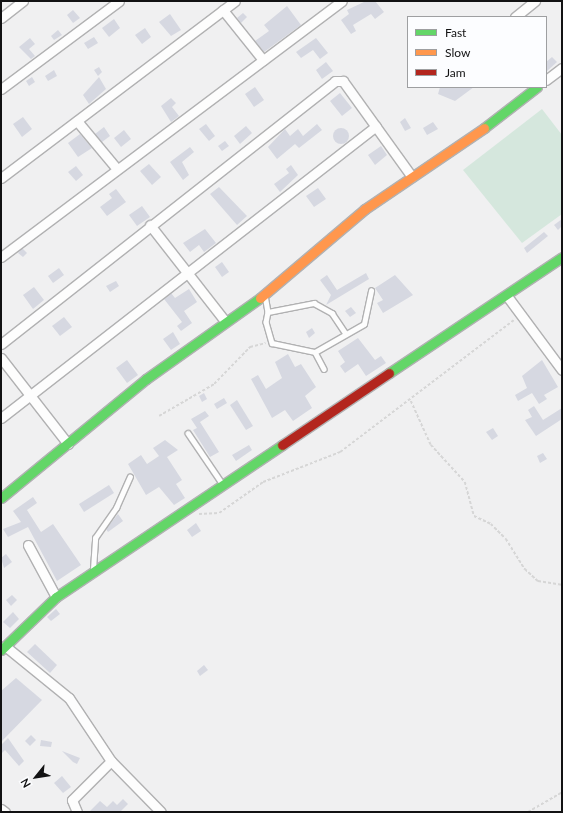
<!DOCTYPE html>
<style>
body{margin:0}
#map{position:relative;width:563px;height:813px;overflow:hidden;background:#f0f0f1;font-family:Lato,sans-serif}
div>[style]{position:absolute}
.green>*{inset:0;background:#d5e7dd}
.building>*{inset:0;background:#d6d8e1}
.round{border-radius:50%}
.path>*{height:1.5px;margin-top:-0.75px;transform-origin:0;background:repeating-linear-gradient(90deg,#d6d6d6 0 3px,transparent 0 5px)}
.roads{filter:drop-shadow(1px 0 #b1b1b2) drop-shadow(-1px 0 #b1b1b2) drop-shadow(0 1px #b1b1b2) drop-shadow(0 -1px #b1b1b2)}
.lane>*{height:4.5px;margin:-2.25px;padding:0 2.25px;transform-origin:2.25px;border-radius:2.25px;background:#fdfdfd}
.street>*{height:9px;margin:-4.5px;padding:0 4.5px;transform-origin:4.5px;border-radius:4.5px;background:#fdfdfd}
.fast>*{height:9px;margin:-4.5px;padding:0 4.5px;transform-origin:4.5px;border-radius:4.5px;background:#63d668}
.slow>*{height:9px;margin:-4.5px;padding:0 4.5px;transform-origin:4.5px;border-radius:4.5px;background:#ff974d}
.jam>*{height:9px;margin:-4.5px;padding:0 4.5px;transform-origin:4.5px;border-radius:4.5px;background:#b3261e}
span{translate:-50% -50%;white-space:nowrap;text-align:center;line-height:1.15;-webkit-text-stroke:3px #fcfdff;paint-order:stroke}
.frame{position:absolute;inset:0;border:2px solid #121213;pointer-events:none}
.legend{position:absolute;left:407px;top:16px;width:140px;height:72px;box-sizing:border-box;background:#fcfdff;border:1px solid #9e9fa1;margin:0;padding:5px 7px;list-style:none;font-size:12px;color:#121213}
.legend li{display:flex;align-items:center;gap:8px;height:20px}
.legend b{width:20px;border:1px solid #9e9fa1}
.north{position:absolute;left:16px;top:757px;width:40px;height:40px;-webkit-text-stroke:3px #fcfdff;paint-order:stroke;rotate:240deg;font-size:11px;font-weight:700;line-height:16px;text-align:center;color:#121213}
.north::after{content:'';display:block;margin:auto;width:14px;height:18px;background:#121213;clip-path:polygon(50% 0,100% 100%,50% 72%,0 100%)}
</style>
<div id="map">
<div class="green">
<div style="clip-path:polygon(542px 109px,562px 135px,562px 214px,522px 243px,463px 170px)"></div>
</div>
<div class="building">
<div style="clip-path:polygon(366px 1px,375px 1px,384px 12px,375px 19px,371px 14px,353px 25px,356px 31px,351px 34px,341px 20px,349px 14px,347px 10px)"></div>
<div style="clip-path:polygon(287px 6px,301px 25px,264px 52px,255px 41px,269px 31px,264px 25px)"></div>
<div style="clip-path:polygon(73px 10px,80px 18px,73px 23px,67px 15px)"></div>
<div style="clip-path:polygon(243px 13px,247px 17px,241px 23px,237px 18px)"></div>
<div style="clip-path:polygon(170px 14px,181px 30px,171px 36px,159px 22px)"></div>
<div style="clip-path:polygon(114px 19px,120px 28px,109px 37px,102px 28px)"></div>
<div style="clip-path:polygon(145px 28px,151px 37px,142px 44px,135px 35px)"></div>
<div style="clip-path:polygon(58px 30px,62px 35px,54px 40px,51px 36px)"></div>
<div style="clip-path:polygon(94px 37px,98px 43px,88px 49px,84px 43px)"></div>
<div style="clip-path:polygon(30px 38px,35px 44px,29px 49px,35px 56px,31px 59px,19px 47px)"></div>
<div style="clip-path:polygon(316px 38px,328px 53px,320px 59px,313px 50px,301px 58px,296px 52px)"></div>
<div style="clip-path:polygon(552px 57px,557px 62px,546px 72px,546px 62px)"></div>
<div style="clip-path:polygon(326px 62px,333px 71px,322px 79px,316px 70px)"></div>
<div style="clip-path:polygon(99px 67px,102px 72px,98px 76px,94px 70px)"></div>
<div style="clip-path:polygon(54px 70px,57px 76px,48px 81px,45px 76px)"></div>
<div style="clip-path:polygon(32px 77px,35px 82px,29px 86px,26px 81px)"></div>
<div style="clip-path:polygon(99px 77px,106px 89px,89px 104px,83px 95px)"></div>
<div style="clip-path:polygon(255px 87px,264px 100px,254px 107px,245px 94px)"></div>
<div style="clip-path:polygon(440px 87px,474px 87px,455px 101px,438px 94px)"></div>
<div style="clip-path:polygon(340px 93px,352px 108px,342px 116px,330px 101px)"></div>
<div style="clip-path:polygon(171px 98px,176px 103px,172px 107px,179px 116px,171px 122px,161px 106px)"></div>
<div style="clip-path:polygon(23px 117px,32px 129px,22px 137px,13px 124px)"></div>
<div style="clip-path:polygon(405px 118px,411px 128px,405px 131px,400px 122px)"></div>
<div style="clip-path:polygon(433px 122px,438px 129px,427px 135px,423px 128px)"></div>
<div style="clip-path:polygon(206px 124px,215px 136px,209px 141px,199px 129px)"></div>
<div style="clip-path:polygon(317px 124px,322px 130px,299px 148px,295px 144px,277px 159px,268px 147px,285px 129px,290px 136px,298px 129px,303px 136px)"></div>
<div style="clip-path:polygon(246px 126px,252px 133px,240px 144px,234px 136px)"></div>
<div style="clip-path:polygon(104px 127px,110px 136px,102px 142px,95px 134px)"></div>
<div class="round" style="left:333px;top:128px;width:16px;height:16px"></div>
<div style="clip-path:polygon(124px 130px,131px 139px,121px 147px,114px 138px)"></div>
<div style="clip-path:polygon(80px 134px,92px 148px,78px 157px,68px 143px)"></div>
<div style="clip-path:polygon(225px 141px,229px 146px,222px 151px,218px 146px)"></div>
<div style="clip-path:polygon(381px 146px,387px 155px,375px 165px,368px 155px)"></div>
<div style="clip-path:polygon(190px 147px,194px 152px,182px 162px,189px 175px,183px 180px,170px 162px)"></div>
<div style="clip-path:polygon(149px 164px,161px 177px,152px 185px,140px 171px)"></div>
<div style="clip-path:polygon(291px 165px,298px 175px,280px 192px,274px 184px,289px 173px,286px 169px)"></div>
<div style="clip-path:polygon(76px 166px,83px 175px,76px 181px,68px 172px)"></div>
<div style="clip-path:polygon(219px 187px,247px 216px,237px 225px,210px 194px)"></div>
<div style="clip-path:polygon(318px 188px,326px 199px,314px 207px,306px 196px)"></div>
<div style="clip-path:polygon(116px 189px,126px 202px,107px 216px,100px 207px,112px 198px,109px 194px)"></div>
<div style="clip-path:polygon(142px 206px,150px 217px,137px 226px,129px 215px)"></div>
<div style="clip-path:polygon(562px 219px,562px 226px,558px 230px,554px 225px)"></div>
<div style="clip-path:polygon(205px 229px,216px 243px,204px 252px,199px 245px,190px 252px,183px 243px)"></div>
<div style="clip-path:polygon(544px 232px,548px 236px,527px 253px,524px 248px)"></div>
<div style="clip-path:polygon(22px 248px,27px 253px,23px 257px,18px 253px)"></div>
<div style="clip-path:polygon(222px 262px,229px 272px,222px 277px,215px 267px)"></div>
<div style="clip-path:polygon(59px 268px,64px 275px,53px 283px,48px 276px)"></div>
<div style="clip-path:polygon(366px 273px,369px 279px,326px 305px,331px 295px,320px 280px,327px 275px,337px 290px)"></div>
<div style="clip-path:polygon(395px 275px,413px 295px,383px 313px,377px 303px,383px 300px,375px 288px)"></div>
<div style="clip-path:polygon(116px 281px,119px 286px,110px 292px,106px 286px)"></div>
<div style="clip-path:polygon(34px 287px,44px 300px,33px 309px,23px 295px)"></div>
<div style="clip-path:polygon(189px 289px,197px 302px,184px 311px,192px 323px,181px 331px,177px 326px,182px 322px,164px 299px,171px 293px,175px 298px)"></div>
<div style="clip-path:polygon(351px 307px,356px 313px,350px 317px,345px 311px)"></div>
<div style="clip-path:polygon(64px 317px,72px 327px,60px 336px,52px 326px)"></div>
<div style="clip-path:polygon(312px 328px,315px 333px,309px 338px,306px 332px)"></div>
<div style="clip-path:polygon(173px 332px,180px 344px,171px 350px,163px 339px)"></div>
<div style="clip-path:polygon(358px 338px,375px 360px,381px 356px,386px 363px,366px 376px,358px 364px,345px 373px,340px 366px,345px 362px,338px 351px)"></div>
<div style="clip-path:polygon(288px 354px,295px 367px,301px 364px,316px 387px,305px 396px,312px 408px,293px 421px,285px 410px,272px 418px,251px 379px,258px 375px,266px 389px,282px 378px,275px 362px)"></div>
<div style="clip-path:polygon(127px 360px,138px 375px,127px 383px,116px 368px)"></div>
<div style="clip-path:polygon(542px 360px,558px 387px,544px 395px,547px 399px,539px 404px,532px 393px,518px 401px,515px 395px,527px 388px,522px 376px)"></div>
<div style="clip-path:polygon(204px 393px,207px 399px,202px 402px,199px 396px)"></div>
<div style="clip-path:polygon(224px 398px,227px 403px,217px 409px,214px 404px)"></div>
<div style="clip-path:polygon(237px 400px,253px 426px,246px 430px,230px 405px)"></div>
<div style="clip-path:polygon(534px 406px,543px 420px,562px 408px,562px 419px,536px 436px,525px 420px,532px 417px,528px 410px)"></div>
<div style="clip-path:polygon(205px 411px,209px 416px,200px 422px,219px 452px,210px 457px,193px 430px,197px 428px,191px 419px)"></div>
<div style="clip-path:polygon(493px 428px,498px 436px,492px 440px,486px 432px)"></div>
<div style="clip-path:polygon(165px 440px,178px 450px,167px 457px,182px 480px,176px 484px,185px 498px,174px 505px,159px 487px,146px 495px,128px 464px,141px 455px,147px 464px,159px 456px,153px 448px)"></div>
<div style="clip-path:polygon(249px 445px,252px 450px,236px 461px,232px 455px)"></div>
<div style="clip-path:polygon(543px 453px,547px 459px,540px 463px,537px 456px)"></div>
<div style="clip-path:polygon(109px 485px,114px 493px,84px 512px,79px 504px)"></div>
<div style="clip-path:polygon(33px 497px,37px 503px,27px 510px,41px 532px,53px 524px,81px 565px,57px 581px,28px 527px,8px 537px,3px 529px,21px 522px,13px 511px)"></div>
<div style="clip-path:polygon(118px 514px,123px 521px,108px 532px,106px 529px)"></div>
<div style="clip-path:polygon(196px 523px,201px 531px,192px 537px,187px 530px)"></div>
<div style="clip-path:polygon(6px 554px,12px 562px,4px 568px,1px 558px)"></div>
<div style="clip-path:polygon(12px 595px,17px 600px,11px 606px,6px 600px)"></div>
<div style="clip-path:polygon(56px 609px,60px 614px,51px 621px,47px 617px)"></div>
<div style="clip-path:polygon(13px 612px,19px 619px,10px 628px,3px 622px)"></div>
<div style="clip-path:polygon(35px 644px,57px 665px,50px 673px,27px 652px)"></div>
<div style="clip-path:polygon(204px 665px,208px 670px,200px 676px,197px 671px)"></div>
<div style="clip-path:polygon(16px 678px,42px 700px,1px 742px,1px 691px)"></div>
<div style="clip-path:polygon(31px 735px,36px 740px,30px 746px,25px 741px)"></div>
<div style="clip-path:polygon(8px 738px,24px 761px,19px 766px,5px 750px,1px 754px,1px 745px)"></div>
<div style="clip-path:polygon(41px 740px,52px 742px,51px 747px,40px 746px)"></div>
<div style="clip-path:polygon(62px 751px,80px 758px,77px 764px,73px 762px)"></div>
<div style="clip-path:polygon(62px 776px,71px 787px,63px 793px,54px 783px)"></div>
<div style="clip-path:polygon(123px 799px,128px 804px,120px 812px,89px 812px,100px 801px,107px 807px,113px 801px,117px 805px)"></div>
</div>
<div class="path">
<div style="left:411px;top:401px;width:48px;rotate:65.6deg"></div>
<div style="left:431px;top:445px;width:50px;rotate:47.4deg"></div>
<div style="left:465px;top:482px;width:35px;rotate:75deg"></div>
<div style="left:474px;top:516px;width:19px;rotate:25deg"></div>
<div style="left:491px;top:524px;width:21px;rotate:45deg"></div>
<div style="left:506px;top:539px;width:36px;rotate:58deg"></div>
<div style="left:525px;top:569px;width:18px;rotate:43deg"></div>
<div style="left:538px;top:581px;width:24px;rotate:9deg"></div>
<div style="left:159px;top:416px;width:64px;rotate:-30.2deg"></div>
<div style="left:214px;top:384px;width:52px;rotate:-45.8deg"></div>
<div style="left:250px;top:347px;width:16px;rotate:-14deg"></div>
<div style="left:199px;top:514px;width:20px;rotate:-3deg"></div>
<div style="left:219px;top:513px;width:54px;rotate:-35.2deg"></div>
<div style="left:263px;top:482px;width:83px;rotate:-21.3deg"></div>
<div style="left:340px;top:452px;width:218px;rotate:-37.2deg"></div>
<div style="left:528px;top:812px;width:39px;rotate:-30deg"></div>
</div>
<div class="roads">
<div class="lane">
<div style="left:265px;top:295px;width:17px;rotate:80deg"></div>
<div style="left:268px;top:312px;width:10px;rotate:101deg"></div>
<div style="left:266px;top:322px;width:22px;rotate:74deg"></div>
<div style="left:272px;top:343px;width:44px;rotate:11.8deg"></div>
<div style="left:315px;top:352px;width:19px;rotate:62deg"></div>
<div style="left:268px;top:312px;width:47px;rotate:-11.1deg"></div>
<div style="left:314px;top:303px;width:21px;rotate:29deg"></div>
<div style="left:332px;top:313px;width:25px;rotate:56deg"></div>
<div style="left:315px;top:352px;width:56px;rotate:-29.7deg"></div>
<div style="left:364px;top:324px;width:34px;rotate:-78deg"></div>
<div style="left:188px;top:433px;width:60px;rotate:55.8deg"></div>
<div style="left:93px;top:569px;width:31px;rotate:-86deg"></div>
<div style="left:95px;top:538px;width:37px;rotate:-55deg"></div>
<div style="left:116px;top:508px;width:34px;rotate:-66deg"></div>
</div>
<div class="street">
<div style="left:223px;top:10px;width:64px;rotate:51.3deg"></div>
<div style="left:515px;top:17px;width:26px;rotate:-39deg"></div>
<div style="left:1px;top:18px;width:28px;rotate:-38deg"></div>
<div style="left:546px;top:80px;width:20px;rotate:-37deg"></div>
<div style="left:1px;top:89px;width:147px;rotate:-36.7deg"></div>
<div style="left:77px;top:121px;width:62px;rotate:50.2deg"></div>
<div style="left:1px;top:178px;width:293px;rotate:-37.1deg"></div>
<div style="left:150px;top:225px;width:122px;rotate:52deg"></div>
<div style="left:1px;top:257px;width:426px;rotate:-36.9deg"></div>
<div style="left:507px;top:296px;width:92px;rotate:53.4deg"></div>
<div style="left:1px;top:344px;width:425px;rotate:-38.2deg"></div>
<div style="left:335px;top:81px;width:8px"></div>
<div style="left:343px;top:81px;width:118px;rotate:54.3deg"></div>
<div style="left:1px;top:358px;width:109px;rotate:52.1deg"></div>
<div style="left:1px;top:418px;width:475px;rotate:-37.9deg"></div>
<div style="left:28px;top:545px;width:59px;rotate:61.7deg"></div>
<div style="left:5px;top:646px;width:82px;rotate:39.1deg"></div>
<div style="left:69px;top:698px;width:76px;rotate:56.3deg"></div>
<div style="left:111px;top:761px;width:71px;rotate:45.6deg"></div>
<div style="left:1px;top:809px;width:5px;rotate:37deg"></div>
<div style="left:77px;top:812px;width:13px;rotate:-113deg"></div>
<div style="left:72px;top:800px;width:55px;rotate:-45deg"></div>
</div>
<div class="fast">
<div style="left:484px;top:128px;width:67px;rotate:-37.7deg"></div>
<div style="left:389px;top:373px;width:208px;rotate:-33.8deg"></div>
<div style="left:1px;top:498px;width:188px;rotate:-39.4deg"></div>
<div style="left:146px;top:379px;width:140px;rotate:-35.4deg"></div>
<div style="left:1px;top:650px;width:76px;rotate:-43.9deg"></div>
<div style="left:56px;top:597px;width:272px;rotate:-33.9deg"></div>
</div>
<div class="slow">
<div style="left:260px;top:298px;width:138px;rotate:-40.3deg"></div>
<div style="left:365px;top:209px;width:144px;rotate:-34.2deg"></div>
</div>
<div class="jam">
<div style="left:282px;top:445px;width:129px;rotate:-33.9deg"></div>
</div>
</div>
<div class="frame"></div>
<ul class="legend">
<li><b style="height:5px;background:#63d668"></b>Fast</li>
<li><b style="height:5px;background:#ff974d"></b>Slow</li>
<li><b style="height:5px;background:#b3261e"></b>Jam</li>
</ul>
<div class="north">N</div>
</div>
